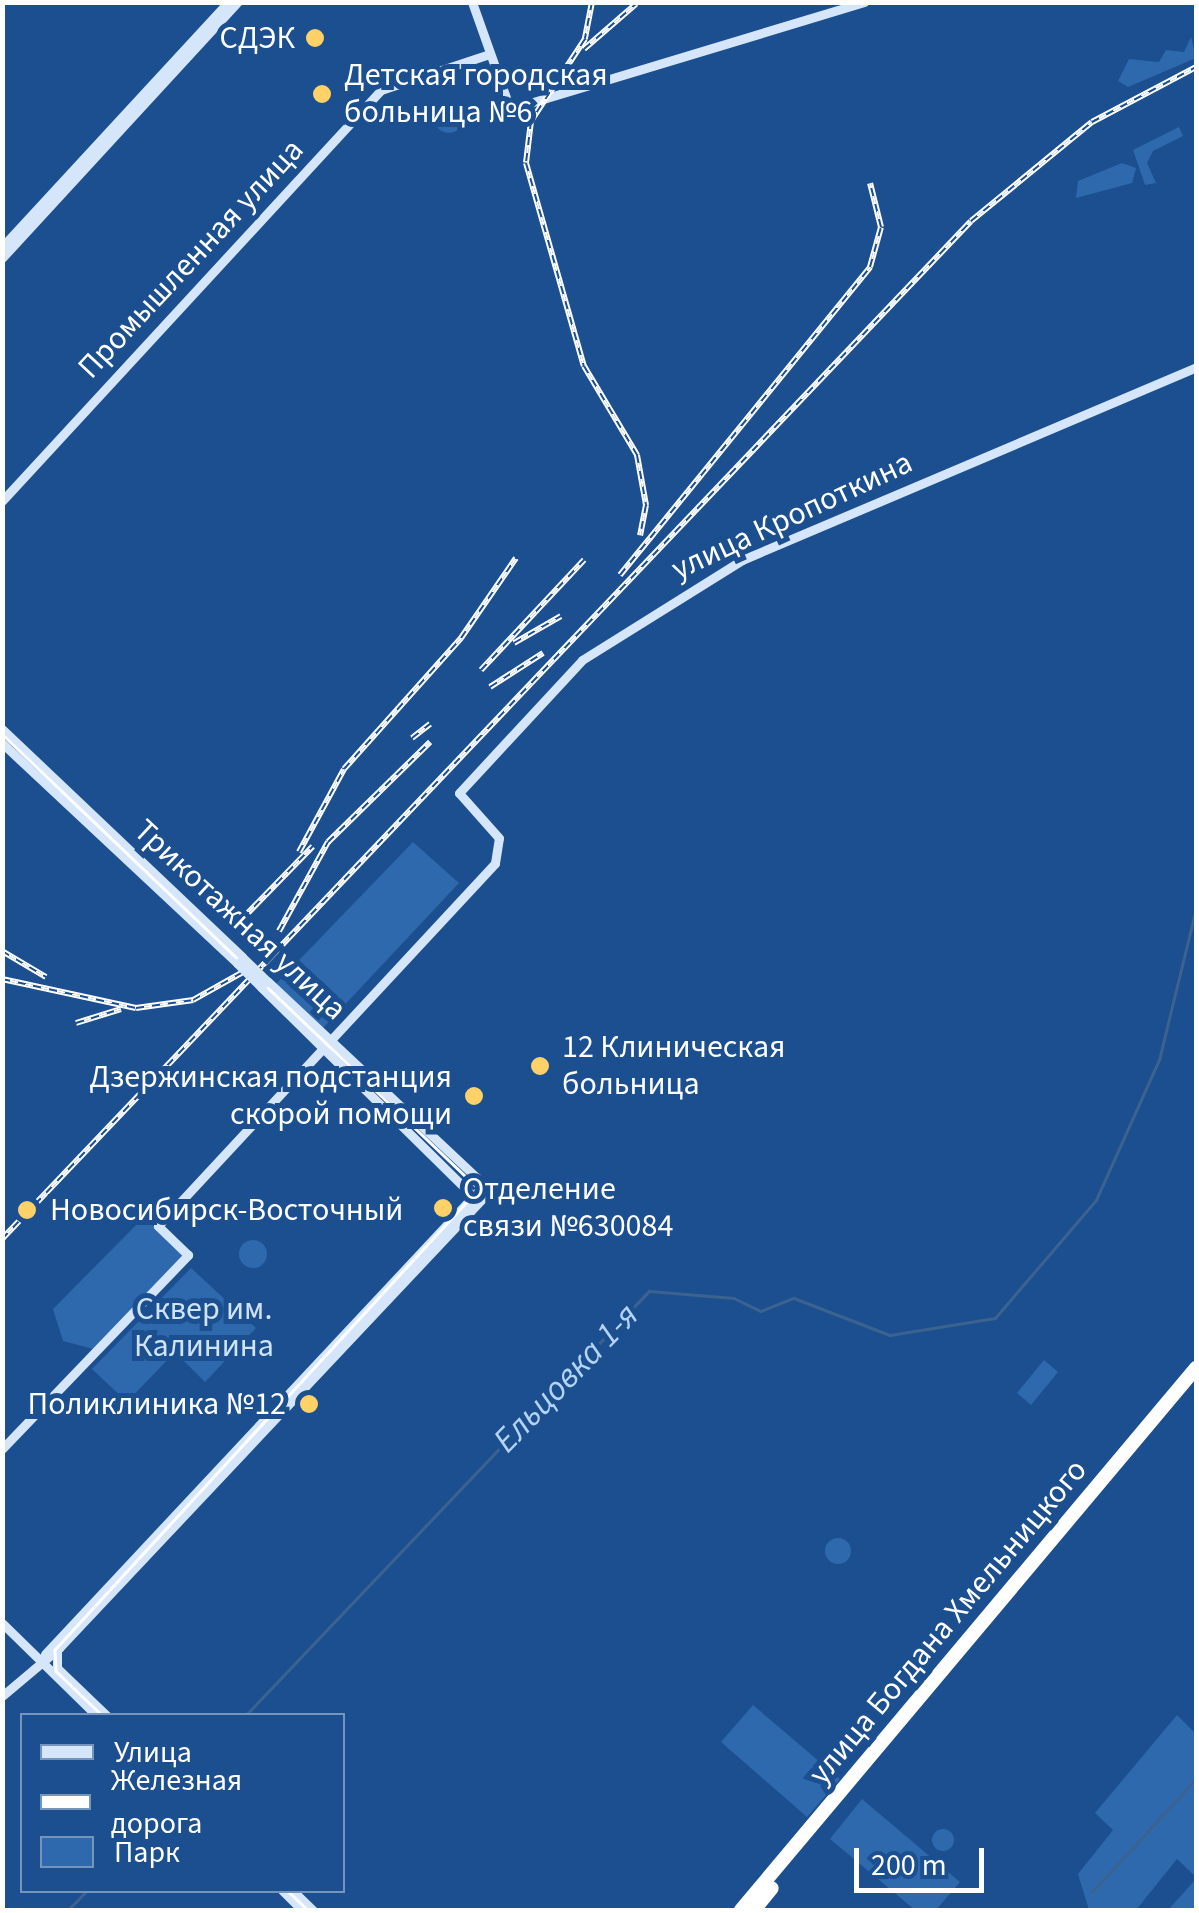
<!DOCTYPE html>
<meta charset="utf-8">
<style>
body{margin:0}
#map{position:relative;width:1199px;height:1913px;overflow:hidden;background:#1b4f8f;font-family:"Source Sans 3",sans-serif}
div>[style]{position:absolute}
.green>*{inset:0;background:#2e69ad}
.round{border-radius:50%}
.stream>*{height:2.5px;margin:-1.25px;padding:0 1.25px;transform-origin:1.25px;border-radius:1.25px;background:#3c6290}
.secondary>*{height:9px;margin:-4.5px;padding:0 4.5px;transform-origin:4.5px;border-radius:4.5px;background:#d6e6fa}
.highway>*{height:14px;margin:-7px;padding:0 7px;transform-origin:7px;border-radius:7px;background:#fff}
.tram>*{height:2.5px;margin:-1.25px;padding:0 1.25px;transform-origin:1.25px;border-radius:1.25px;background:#fff}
.rail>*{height:6px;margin-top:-3px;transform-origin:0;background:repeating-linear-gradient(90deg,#1b4f8f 0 8px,#fff 0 16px);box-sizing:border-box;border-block:2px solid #fff}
.secondary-bridge>*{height:9px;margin:-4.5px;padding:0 4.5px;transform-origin:4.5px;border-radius:4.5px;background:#d6e6fa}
.dots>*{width:28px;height:28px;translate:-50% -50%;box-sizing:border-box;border:5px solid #1b4f8f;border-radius:50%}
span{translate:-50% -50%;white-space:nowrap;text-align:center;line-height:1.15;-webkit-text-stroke:10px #1b4f8f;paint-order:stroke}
.poi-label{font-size:32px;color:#fff}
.right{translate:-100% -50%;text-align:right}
.left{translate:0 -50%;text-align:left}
.street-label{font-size:32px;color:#fff}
.park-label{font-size:32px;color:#cfe3fa}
.water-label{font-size:35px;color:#b5d3f5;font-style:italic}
.frame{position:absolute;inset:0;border:5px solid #fff;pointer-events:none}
.legend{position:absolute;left:20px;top:1713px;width:325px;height:180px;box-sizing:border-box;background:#1b4f8f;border:2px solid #7695bc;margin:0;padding:12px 18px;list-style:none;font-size:30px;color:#fff}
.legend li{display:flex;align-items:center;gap:20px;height:50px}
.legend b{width:50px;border:2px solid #7695bc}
.scale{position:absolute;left:854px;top:1848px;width:130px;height:45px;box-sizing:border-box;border:5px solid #fff;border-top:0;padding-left:12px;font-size:30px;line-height:35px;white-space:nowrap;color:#fff;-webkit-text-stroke:8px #1b4f8f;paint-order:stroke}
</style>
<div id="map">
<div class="green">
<div style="clip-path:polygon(1191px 37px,1196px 58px,1128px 87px,1118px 81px,1129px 59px,1159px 62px,1166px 50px,1184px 52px)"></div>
<div class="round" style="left:434px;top:103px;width:30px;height:30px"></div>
<div style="clip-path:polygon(1179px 127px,1183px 136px,1153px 151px,1147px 163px,1156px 183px,1145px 185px,1133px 150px)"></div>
<div style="clip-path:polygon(1122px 163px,1136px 168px,1132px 183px,1076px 198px,1078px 181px)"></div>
<div style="clip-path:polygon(413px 842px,459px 883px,323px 1028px,276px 984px)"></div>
<div style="clip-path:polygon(144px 1217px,183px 1255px,93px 1349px,63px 1341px,53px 1309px)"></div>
<div class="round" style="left:239px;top:1240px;width:28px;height:28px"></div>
<div style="clip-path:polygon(191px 1268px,256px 1328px,205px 1382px,175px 1352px,127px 1402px,92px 1369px)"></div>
<div style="clip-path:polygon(1044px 1360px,1058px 1372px,1031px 1405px,1017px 1393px)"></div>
<div class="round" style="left:825px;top:1538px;width:26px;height:26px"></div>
<div style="clip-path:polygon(753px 1705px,840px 1779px,807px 1817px,721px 1742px)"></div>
<div style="clip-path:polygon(1177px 1715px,1196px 1734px,1196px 1877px,1177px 1859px,1136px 1910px,1089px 1910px,1078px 1874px,1113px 1830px,1095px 1813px)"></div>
<div style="clip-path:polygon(862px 1799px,960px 1882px,936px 1910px,915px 1910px,830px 1839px)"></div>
<div class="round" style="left:932px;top:1829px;width:22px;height:22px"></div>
<div style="clip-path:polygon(1196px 1879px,1196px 1910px,1168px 1910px)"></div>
</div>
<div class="stream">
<div style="left:245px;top:1716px;width:586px;rotate:-46.45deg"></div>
<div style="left:649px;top:1291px;width:85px;rotate:4.7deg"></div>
<div style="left:734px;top:1298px;width:30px;rotate:26deg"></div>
<div style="left:761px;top:1311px;width:35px;rotate:-22deg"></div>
<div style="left:794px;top:1298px;width:103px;rotate:21.1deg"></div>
<div style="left:890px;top:1335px;width:106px;rotate:-9.2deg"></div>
<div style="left:995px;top:1318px;width:155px;rotate:-49.4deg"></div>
<div style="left:1096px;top:1200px;width:154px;rotate:-65.8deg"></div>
<div style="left:1159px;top:1060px;width:156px;rotate:-76.3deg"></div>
<div style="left:1092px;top:1892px;width:154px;rotate:-47.4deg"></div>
<div style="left:68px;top:1910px;width:28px;rotate:-46deg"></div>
</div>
<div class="secondary">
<div style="left:472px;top:2px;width:114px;rotate:70.4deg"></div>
<div style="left:510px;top:109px;width:370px;rotate:-16.8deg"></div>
<div style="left:2px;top:247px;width:333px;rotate:-47.3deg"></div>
<div style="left:2px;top:258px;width:348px;rotate:-47.4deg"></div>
<div style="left:2px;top:501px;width:559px;rotate:-47.32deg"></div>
<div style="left:381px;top:90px;width:112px;rotate:-18.3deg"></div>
<div style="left:2px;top:729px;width:331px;rotate:43.5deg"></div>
<div style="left:2px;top:743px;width:322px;rotate:43.1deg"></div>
<div style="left:262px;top:988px;width:296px;rotate:44.6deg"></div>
<div style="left:2px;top:1449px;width:269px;rotate:-46.2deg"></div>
<div style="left:188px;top:1255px;width:42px;rotate:-136deg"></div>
<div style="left:158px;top:1226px;width:495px;rotate:-47.1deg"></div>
<div style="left:495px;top:863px;width:25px;rotate:-81deg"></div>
<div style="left:499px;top:838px;width:60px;rotate:-131.6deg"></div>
<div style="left:459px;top:793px;width:181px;rotate:-47.2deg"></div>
<div style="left:582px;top:660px;width:189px;rotate:-32deg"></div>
<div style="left:742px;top:560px;width:493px;rotate:-23deg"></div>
<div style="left:2px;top:1623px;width:133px;rotate:44.4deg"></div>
<div style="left:57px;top:1651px;width:17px;rotate:90deg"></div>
<div style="left:57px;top:1668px;width:69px;rotate:43.8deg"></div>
<div style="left:45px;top:1654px;width:640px;rotate:-46.9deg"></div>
<div style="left:2px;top:1696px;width:75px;rotate:-40.1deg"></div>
<div style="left:59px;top:1648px;width:617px;rotate:-46.71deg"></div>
<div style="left:482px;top:1199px;width:22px;rotate:-103deg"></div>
<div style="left:477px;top:1178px;width:287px;rotate:-136.8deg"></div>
<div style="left:282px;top:1890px;width:28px;rotate:45deg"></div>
<div style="left:292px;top:1890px;width:29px;rotate:44deg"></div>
</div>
<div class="highway">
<div style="left:741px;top:1910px;width:708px;rotate:-49.99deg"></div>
<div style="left:754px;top:1910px;width:28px;rotate:-51deg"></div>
</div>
<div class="tram">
<div style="left:2px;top:734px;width:659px;rotate:43.65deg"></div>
<div style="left:479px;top:1189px;width:626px;rotate:132.61deg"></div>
<div style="left:55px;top:1650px;width:21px;rotate:87deg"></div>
<div style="left:56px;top:1671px;width:65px;rotate:43.8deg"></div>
<div style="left:287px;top:1890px;width:29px;rotate:44deg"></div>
<div style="left:745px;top:1910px;width:701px;rotate:-49.97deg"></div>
</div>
<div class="rail">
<div style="left:592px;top:2px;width:38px;rotate:101deg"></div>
<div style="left:585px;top:39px;width:98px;rotate:123.4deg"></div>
<div style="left:531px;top:121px;width:42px;rotate:96.8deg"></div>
<div style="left:526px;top:163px;width:211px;rotate:74.1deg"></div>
<div style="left:584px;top:366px;width:104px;rotate:59.2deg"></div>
<div style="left:637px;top:455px;width:51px;rotate:79.8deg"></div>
<div style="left:646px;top:505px;width:31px;rotate:101deg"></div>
<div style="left:584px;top:49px;width:69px;rotate:-40.9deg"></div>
<div style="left:620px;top:575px;width:397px;rotate:-50.9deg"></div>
<div style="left:870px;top:267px;width:41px;rotate:-74.6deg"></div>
<div style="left:881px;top:227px;width:45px;rotate:-104deg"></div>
<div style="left:514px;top:643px;width:54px;rotate:-29.9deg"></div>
<div style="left:481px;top:670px;width:151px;rotate:-46.9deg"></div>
<div style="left:490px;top:687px;width:63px;rotate:-32.7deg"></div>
<div style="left:412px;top:738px;width:23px;rotate:-38deg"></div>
<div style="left:299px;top:852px;width:94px;rotate:-61.5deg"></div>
<div style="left:344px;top:769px;width:176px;rotate:-48.2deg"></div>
<div style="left:461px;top:638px;width:97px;rotate:-55.5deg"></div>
<div style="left:243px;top:918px;width:100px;rotate:-45.8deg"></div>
<div style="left:279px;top:931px;width:102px;rotate:-61.2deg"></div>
<div style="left:328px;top:842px;width:143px;rotate:-44.4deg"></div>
<div style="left:2px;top:951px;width:51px;rotate:30.6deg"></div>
<div style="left:2px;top:979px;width:137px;rotate:12.2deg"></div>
<div style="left:136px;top:1008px;width:58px;rotate:-8deg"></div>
<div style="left:193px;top:1000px;width:57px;rotate:-29.2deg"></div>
<div style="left:76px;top:1023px;width:47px;rotate:-17.3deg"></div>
<div style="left:2px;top:1239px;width:1405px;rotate:-46.41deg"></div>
<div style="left:971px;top:221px;width:156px;rotate:-39.3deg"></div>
<div style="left:1092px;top:122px;width:118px;rotate:-27.9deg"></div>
</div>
<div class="secondary-bridge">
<div style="left:242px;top:957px;width:36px;rotate:44deg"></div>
<div style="left:237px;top:963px;width:35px;rotate:45deg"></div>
</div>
<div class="dots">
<div style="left:315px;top:38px;background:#ffd166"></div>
<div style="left:322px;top:94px;background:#ffd166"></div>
<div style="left:540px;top:1066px;background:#ffd166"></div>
<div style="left:474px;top:1096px;background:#ffd166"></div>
<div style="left:443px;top:1208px;background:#ffd166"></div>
<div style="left:27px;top:1210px;background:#ffd166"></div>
<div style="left:309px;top:1404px;background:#ffd166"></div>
</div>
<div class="poi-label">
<span class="right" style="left:295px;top:38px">СДЭК</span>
<span class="left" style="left:344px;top:94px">Детская городская<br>больница №6</span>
<span class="left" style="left:562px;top:1066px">12 Клиническая<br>больница</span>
<span class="right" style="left:452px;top:1096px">Дзержинская подстанция<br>скорой помощи</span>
<span class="left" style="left:463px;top:1208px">Отделение<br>связи №630084</span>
<span class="left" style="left:50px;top:1210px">Новосибирск-Восточный</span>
<span class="right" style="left:286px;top:1404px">Поликлиника №12</span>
</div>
<div class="street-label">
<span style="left:191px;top:259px;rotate:-47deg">Промышленная улица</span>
<span style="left:792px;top:516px;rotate:-25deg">улица Кропоткина</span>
<span style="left:240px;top:920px;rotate:43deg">Трикотажная улица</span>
<span style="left:948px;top:1622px;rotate:-50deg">улица Богдана Хмельницкого</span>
</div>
<div class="park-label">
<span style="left:204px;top:1328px">Сквер им.<br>Калинина</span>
</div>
<div class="water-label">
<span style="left:566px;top:1378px;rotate:-46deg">Ельцовка 1-я</span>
</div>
<div class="frame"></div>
<ul class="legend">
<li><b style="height:12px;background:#d6e6fa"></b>Улица</li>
<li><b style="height:12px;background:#fff"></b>Железная дорога</li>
<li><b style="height:28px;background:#2e69ad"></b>Парк</li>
</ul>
<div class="scale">200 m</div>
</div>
